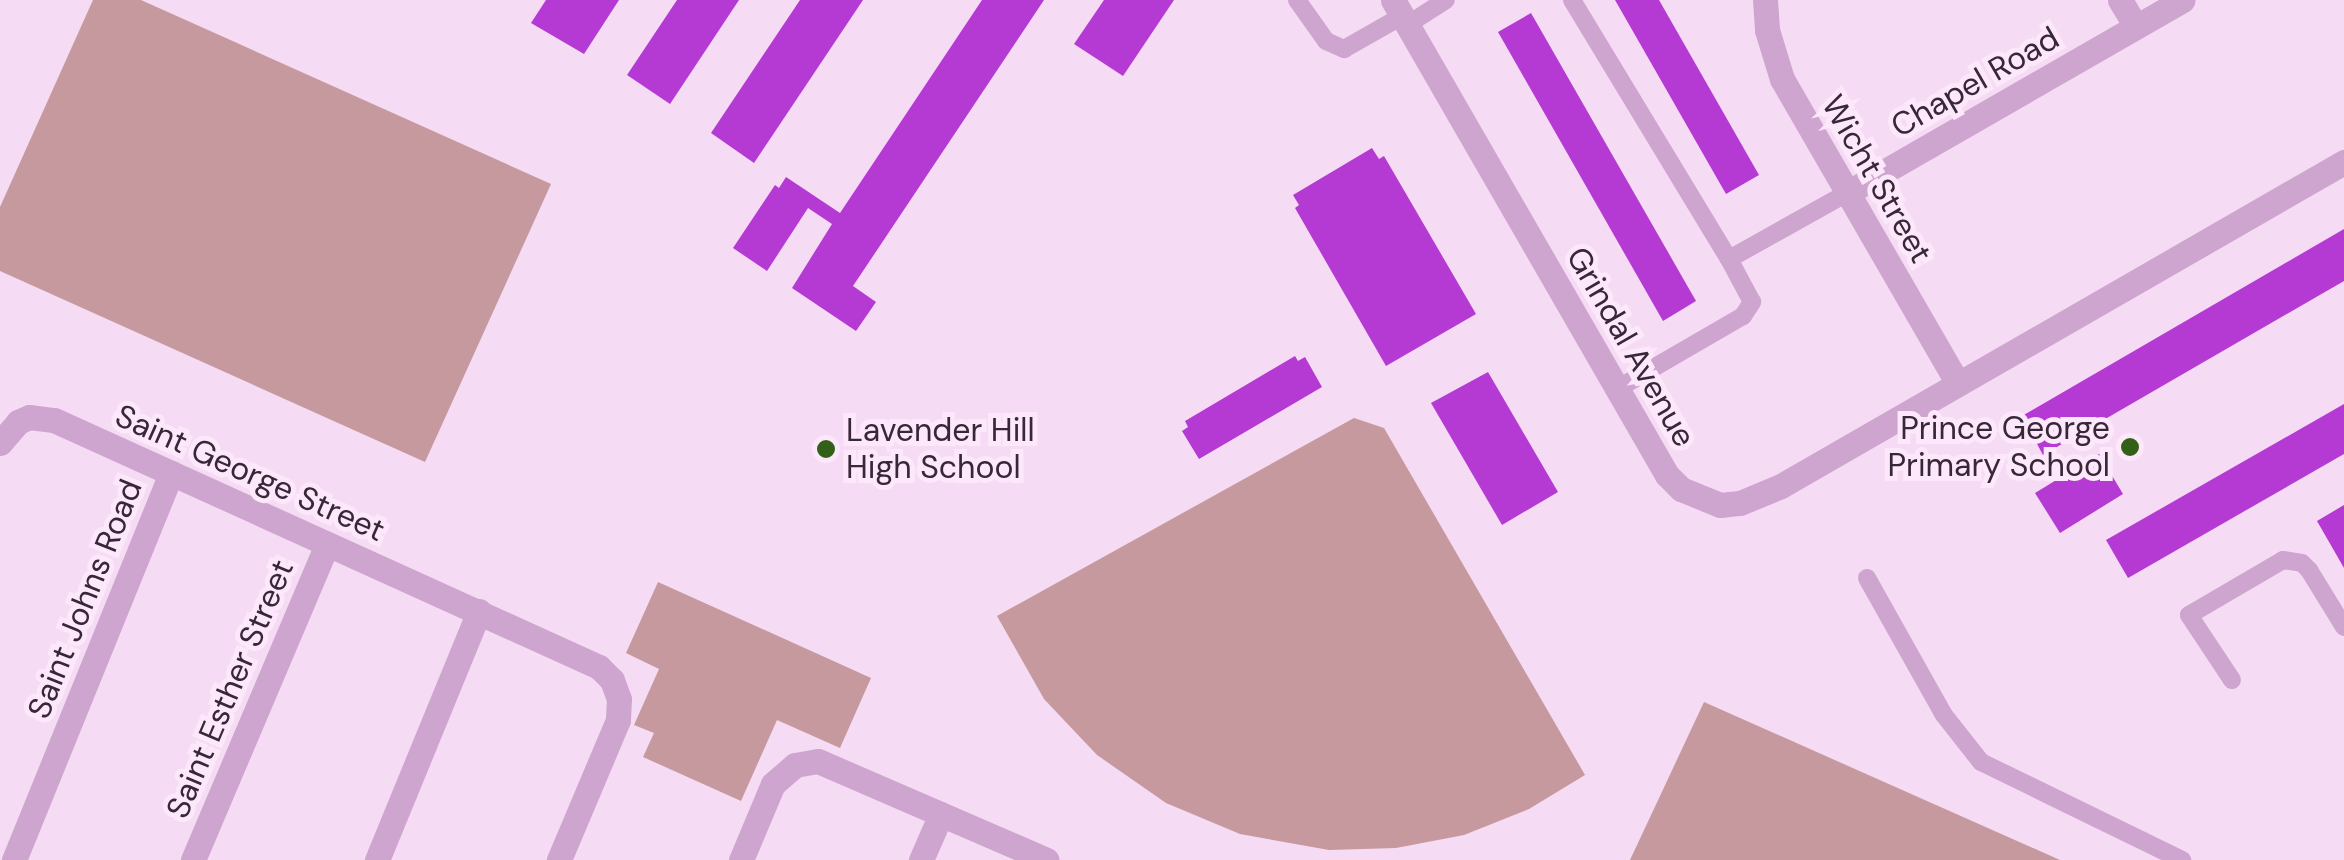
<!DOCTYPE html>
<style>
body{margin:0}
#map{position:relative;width:2344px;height:860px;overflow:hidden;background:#f5dbf3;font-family:"DM Sans",sans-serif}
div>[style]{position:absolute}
.green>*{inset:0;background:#c6999e}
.building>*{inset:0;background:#b43ad3}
.lane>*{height:18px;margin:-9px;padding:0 9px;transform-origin:9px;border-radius:9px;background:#cea5ce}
.street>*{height:25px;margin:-12.5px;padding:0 12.5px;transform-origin:12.5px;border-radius:12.5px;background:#cea5ce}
.dots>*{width:28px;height:28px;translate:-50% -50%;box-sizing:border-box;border:5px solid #fce8fa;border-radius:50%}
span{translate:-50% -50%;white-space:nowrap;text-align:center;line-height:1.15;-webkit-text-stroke:10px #fce8fa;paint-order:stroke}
.street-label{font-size:32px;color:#372739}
.poi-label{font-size:32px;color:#372739}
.right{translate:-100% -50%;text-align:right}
.left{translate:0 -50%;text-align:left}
</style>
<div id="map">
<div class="green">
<div style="clip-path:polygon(93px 0,141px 0,551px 184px,425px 462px,0 271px,0 207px)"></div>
<div style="clip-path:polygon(1354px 418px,1384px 428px,1585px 775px,1529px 809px,1464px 835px,1396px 848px,1329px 850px,1240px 834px,1166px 803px,1097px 755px,1044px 699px,997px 616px)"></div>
<div style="clip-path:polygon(658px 582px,871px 678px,840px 748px,777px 720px,741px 801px,643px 757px,654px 733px,634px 725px,659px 669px,626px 653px)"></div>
<div style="clip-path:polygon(1704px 702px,2060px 860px,1630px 860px)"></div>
</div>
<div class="building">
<div style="clip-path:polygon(546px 0,619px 0,584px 54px,531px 23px)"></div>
<div style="clip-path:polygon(677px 0,739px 0,670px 104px,627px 75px)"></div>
<div style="clip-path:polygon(800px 0,863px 0,754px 163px,711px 133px)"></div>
<div style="clip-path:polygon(982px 0,1044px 0,853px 286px,876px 302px,856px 331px,792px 288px,832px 224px,808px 208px,767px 271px,733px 248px,775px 185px,779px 188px,786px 177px,840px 213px)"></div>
<div style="clip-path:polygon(1104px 0,1174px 0,1123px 76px,1074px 44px)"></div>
<div style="clip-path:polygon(1615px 0,1659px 0,1759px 175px,1726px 194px)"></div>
<div style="clip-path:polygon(1531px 13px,1696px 301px,1663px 321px,1498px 32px)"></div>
<div style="clip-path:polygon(1372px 148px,1379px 159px,1384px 156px,1476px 314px,1386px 366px,1295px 208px,1299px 205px,1293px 195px)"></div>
<div style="clip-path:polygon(2344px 229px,2344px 281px,2043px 455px,2022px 416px)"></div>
<div style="clip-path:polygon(1295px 356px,1298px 361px,1305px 357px,1322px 387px,1199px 459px,1182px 431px,1188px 427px,1185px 421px)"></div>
<div style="clip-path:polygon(1488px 372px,1558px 492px,1502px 525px,1431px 403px)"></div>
<div style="clip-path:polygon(2344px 404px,2344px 454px,2128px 578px,2106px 540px)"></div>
<div style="clip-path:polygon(2099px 454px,2123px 494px,2060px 533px,2035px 493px)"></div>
<div style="clip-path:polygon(2344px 505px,2344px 568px,2317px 521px)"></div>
</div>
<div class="lane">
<div style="left:1297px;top:0;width:50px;rotate:54.7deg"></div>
<div style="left:1326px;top:41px;width:20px;rotate:24deg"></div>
<div style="left:1344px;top:49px;width:67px;rotate:-29.6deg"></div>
<div style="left:1572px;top:0;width:303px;rotate:58.8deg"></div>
<div style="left:1407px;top:25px;width:46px;rotate:-32.7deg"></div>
<div style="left:1617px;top:389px;width:146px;rotate:-30.1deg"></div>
<div style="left:1743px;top:316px;width:17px;rotate:-57deg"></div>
<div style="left:1752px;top:302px;width:49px;rotate:-118.1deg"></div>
<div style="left:1729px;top:259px;width:135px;rotate:-29.2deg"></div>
<div style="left:1867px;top:578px;width:157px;rotate:60.7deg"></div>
<div style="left:1944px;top:715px;width:60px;rotate:51.8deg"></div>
<div style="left:1981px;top:762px;width:224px;rotate:26deg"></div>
<div style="left:2232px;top:680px;width:78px;rotate:-123.5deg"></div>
<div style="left:2189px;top:615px;width:109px;rotate:-30.3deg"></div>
<div style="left:2283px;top:560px;width:19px;rotate:9deg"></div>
<div style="left:2302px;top:563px;width:10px;rotate:45deg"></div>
<div style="left:2309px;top:570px;width:67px;rotate:58.4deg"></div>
</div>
<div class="street">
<div style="left:1393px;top:0;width:548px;rotate:60.02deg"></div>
<div style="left:1667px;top:475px;width:20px;rotate:45deg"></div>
<div style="left:1681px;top:489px;width:42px;rotate:22.3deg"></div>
<div style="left:1720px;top:505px;width:20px;rotate:-6deg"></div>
<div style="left:1740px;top:503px;width:44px;rotate:-22.5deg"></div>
<div style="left:1781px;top:486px;width:650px;rotate:-29.92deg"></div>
<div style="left:1765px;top:0;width:30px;rotate:86deg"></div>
<div style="left:1767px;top:30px;width:51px;rotate:73deg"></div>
<div style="left:1782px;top:79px;width:350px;rotate:60deg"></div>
<div style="left:2120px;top:0;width:31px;rotate:59deg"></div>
<div style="left:1847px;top:193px;width:387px;rotate:-29.9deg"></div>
<div style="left:0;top:443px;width:28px;rotate:-49deg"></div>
<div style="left:18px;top:422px;width:12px;rotate:-24deg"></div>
<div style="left:29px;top:417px;width:25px;rotate:7deg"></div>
<div style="left:54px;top:420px;width:598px;rotate:24.38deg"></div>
<div style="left:599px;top:667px;width:18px;rotate:45deg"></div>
<div style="left:612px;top:680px;width:20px;rotate:70deg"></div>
<div style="left:619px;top:699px;width:21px;rotate:93deg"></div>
<div style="left:618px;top:720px;width:152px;rotate:112.9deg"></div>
<div style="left:14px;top:860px;width:418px;rotate:-67.9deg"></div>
<div style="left:193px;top:860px;width:343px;rotate:-67deg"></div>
<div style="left:377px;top:860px;width:269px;rotate:-67.7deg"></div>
<div style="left:741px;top:860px;width:82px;rotate:-67.2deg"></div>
<div style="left:773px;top:784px;width:29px;rotate:-41deg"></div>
<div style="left:795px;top:765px;width:23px;rotate:-10deg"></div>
<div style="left:818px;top:761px;width:249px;rotate:23.4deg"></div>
<div style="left:921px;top:860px;width:50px;rotate:-66.5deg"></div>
</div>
<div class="dots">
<div style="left:2130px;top:447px;background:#336018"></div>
<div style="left:826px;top:449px;background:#336018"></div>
</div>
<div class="street-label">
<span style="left:1975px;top:82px;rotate:-30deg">Chapel Road</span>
<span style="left:1877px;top:179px;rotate:60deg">Wicht Street</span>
<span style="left:1631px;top:347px;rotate:60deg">Grindal Avenue</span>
<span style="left:250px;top:473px;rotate:24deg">Saint George Street</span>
<span style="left:85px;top:599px;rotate:-68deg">Saint Johns Road</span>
<span style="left:230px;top:689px;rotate:-67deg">Saint Esther Street</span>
</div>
<div class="poi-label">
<span class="right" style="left:2110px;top:447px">Prince George<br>Primary School</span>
<span class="left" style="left:846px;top:449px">Lavender Hill<br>High School</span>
</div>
</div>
